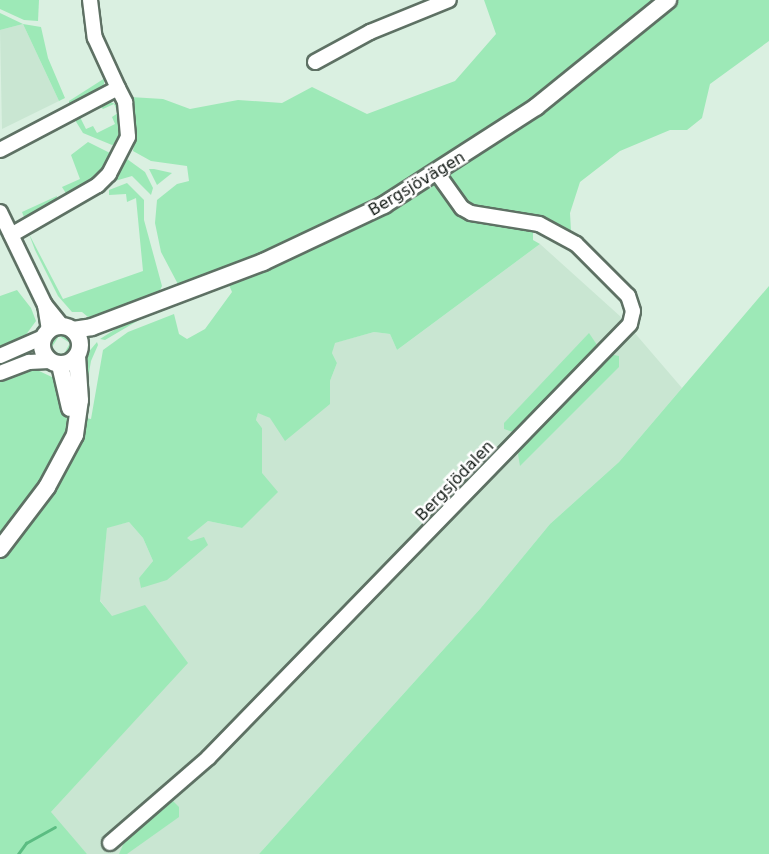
<!DOCTYPE html>
<meta charset="utf-8">
<style>
body{margin:0}
#map{position:relative;width:769px;height:854px;overflow:hidden;background:#daf0e1;font-family:"DejaVu Sans",sans-serif}
div>[style]{position:absolute}
.built>*{inset:0;background:#c9e6d2}
.green>*{inset:0;background:#9de9b7}
.stream>*{height:3px;margin:-1.5px;padding:0 1.5px;transform-origin:1.5px;border-radius:1.5px;background:#5bbd82}
.roads{filter:drop-shadow(2px 0 #5e7164) drop-shadow(-2px 0 #5e7164) drop-shadow(0 2px #5e7164) drop-shadow(0 -2px #5e7164)}
.minor>*{height:14px;margin:-7px;padding:0 7px;transform-origin:7px;border-radius:7px;background:#fff}
.major>*{height:16px;margin:-8px;padding:0 8px;transform-origin:8px;border-radius:8px;background:#fff}
.major>.ring{margin:-8px;padding:0;box-sizing:content-box;background:none;border:16px solid #fff;border-radius:50%}
span{translate:-50% -50%;white-space:nowrap;text-align:center;line-height:1.15;-webkit-text-stroke:5px #fff;paint-order:stroke}
.street-label{font-size:16px;color:#0f1712}
</style>
<div id="map">
<div class="built">
<div style="clip-path:polygon(23px 24px,59px 101px,2px 129px,0 30px)"></div>
<div style="clip-path:polygon(540px 244px,621px 317px,682px 388px,619px 462px,550px 524px,480px 609px,259px 854px,87px 854px,50px 813px,187px 663px,111px 616px,100px 600px,107px 527px,129px 522px,143px 538px,153px 561px,139px 578px,142px 588px,191px 541px,186px 538px,208px 521px,242px 528px,251px 518px,261px 473px,262px 428px,256px 420px,258px 412px,270px 418px,330px 381px,337px 363px,332px 353px,334px 343px,374px 332px,390px 334px,397px 350px)"></div>
</div>
<div class="green">
<div style="clip-path:polygon(0 0,39px 0,38px 21px,24px 20px,0 9px)"></div>
<div style="clip-path:polygon(484px 0,769px 0,769px 41px,710px 84px,702px 118px,687px 130px,670px 130px,620px 151px,580px 182px,570px 213px,571px 231px,533px 217px,533px 240px,540px 244px,397px 350px,390px 334px,374px 332px,335px 343px,332px 353px,337px 363px,330px 381px,330px 404px,285px 441px,270px 418px,258px 413px,256px 420px,262px 428px,262px 473px,278px 492px,242px 528px,208px 521px,187px 538px,191px 541px,204px 537px,208px 545px,167px 580px,141px 588px,139px 578px,153px 561px,143px 538px,129px 522px,107px 528px,100px 601px,112px 616px,145px 605px,188px 663px,51px 812px,87px 854px,0 854px,0 296px,17px 290px,31px 308px,36px 321px,25px 336px,37px 370px,54px 378px,62px 391px,65px 370px,72px 369px,76px 416px,91px 419px,103px 350px,128px 332px,174px 314px,179px 334px,187px 339px,205px 329px,232px 292px,229px 285px,139px 320px,105px 340px,100px 339px,180px 288px,161px 252px,155px 223px,157px 200px,177px 184px,189px 181px,187px 166px,151px 161px,133px 151px,136px 130px,130px 97px,163px 99px,190px 109px,238px 100px,282px 103px,312px 87px,367px 114px,455px 81px,496px 34px)"></div>
<div style="clip-path:polygon(0 13px,23px 24px,41px 27px,48px 58px,65px 98px,59px 101px,23px 24px,0 30px)"></div>
<div style="clip-path:polygon(105px 78px,103px 89px,69px 106px,69px 101px)"></div>
<div style="clip-path:polygon(108px 101px,120px 106px,121px 142px,112px 145px,83px 133px,75px 120px,80px 117px,86px 129px,93px 126px,97px 133px,115px 124px,112px 117px,118px 113px,114px 104px,103px 109px,100px 106px)"></div>
<div style="clip-path:polygon(88px 142px,110px 153px,112px 162px,97px 177px,67px 195px,62px 187px,80px 179px,71px 155px)"></div>
<div style="clip-path:polygon(127px 159px,145px 172px,153px 188px,151px 195px,132px 176px,108px 183px)"></div>
<div style="clip-path:polygon(149px 169px,154px 169px,172px 173px,157px 185px)"></div>
<div style="clip-path:polygon(127px 183px,144px 200px,144px 220px,162px 286px,159px 292px,94px 322px,82px 312px,72px 312px,58px 296px,35px 250px,29px 234px,63px 299px,143px 271px,136px 198px,127px 202px,126px 194px,109px 195px,109px 190px)"></div>
<div style="clip-path:polygon(57px 196px,56px 201px,24px 217px,22px 212px)"></div>
<div style="clip-path:polygon(769px 286px,769px 854px,259px 854px,480px 609px,550px 524px,619px 462px)"></div>
<div style="clip-path:polygon(evenodd,59px 333px,67px 335px,72px 342px,71px 351px,64px 357px,54px 355px,49px 347px,51px 338px,59px 333px,59px 336px,70px 343px,64px 354px,56px 353px,52px 347px,59px 336px)"></div>
<div style="clip-path:polygon(589px 333px,597px 345px,513px 432px,504px 429px,504px 423px)"></div>
<div style="clip-path:polygon(97px 342px,98px 345px,91px 361px,83px 408px,81px 361px)"></div>
<div style="clip-path:polygon(609px 354px,619px 356px,619px 367px,520px 466px,518px 454px,525px 443px)"></div>
<div style="clip-path:polygon(173px 801px,179px 807px,179px 817px,127px 854px,119px 854px,127px 836px)"></div>
</div>
<div class="stream">
<div style="left:18px;top:854px;width:14px;rotate:-54deg"></div>
<div style="left:26px;top:843px;width:33px;rotate:-29deg"></div>
</div>
<div class="roads">
<div class="minor">
<div style="left:90px;top:0;width:38px;rotate:83deg"></div>
<div style="left:95px;top:38px;width:55px;rotate:65.3deg"></div>
<div style="left:315px;top:62px;width:63px;rotate:-28.6deg"></div>
<div style="left:370px;top:32px;width:85px;rotate:-22.1deg"></div>
<div style="left:0;top:150px;width:133px;rotate:-27.7deg"></div>
<div style="left:118px;top:88px;width:16px;rotate:63deg"></div>
<div style="left:125px;top:102px;width:35px;rotate:85deg"></div>
<div style="left:128px;top:137px;width:42px;rotate:117.2deg"></div>
<div style="left:109px;top:174px;width:16px;rotate:135deg"></div>
<div style="left:98px;top:185px;width:100px;rotate:150.1deg"></div>
<div style="left:0;top:212px;width:103px;rotate:64.2deg"></div>
<div style="left:45px;top:305px;width:27px;rotate:51deg"></div>
<div style="left:45px;top:305px;width:25px;rotate:81deg"></div>
<div style="left:0;top:356px;width:47px;rotate:-23.8deg"></div>
<div style="left:0;top:373px;width:31px;rotate:-21deg"></div>
<div style="left:29px;top:362px;width:20px;rotate:-3deg"></div>
<div style="left:110px;top:843px;width:130px;rotate:-40.9deg"></div>
<div style="left:208px;top:758px;width:605px;rotate:-45.8deg"></div>
<div style="left:630px;top:324px;width:13px;rotate:-77deg"></div>
<div style="left:633px;top:311px;width:16px;rotate:-108deg"></div>
<div style="left:628px;top:296px;width:74px;rotate:-135deg"></div>
<div style="left:576px;top:244px;width:42px;rotate:-151.6deg"></div>
<div style="left:539px;top:224px;width:69px;rotate:-170.8deg"></div>
<div style="left:471px;top:213px;width:10px;rotate:-151deg"></div>
<div style="left:462px;top:208px;width:43px;rotate:-125.5deg"></div>
</div>
<div class="major">
<div class="ring" style="left:42px;top:326px;width:22px;height:22px"></div>
<div style="left:73px;top:330px;width:19px;rotate:-9deg"></div>
<div style="left:92px;top:327px;width:183px;rotate:-20.8deg"></div>
<div style="left:263px;top:262px;width:134px;rotate:-25.2deg"></div>
<div style="left:384px;top:205px;width:181px;rotate:-32.8deg"></div>
<div style="left:536px;top:107px;width:170px;rotate:-39deg"></div>
<div style="left:60px;top:365px;width:44px;rotate:76.9deg"></div>
<div style="left:0;top:549px;width:78px;rotate:-52.8deg"></div>
<div style="left:47px;top:487px;width:59px;rotate:-61.7deg"></div>
<div style="left:75px;top:435px;width:35px;rotate:-82deg"></div>
<div style="left:80px;top:400px;width:44px;rotate:-93.9deg"></div>
</div>
</div>
<div class="street-label">
<span style="left:417px;top:184px;rotate:-31deg">Bergsjövägen</span>
<span style="left:455px;top:481px;rotate:-46deg">Bergsjödalen</span>
</div>
</div>
